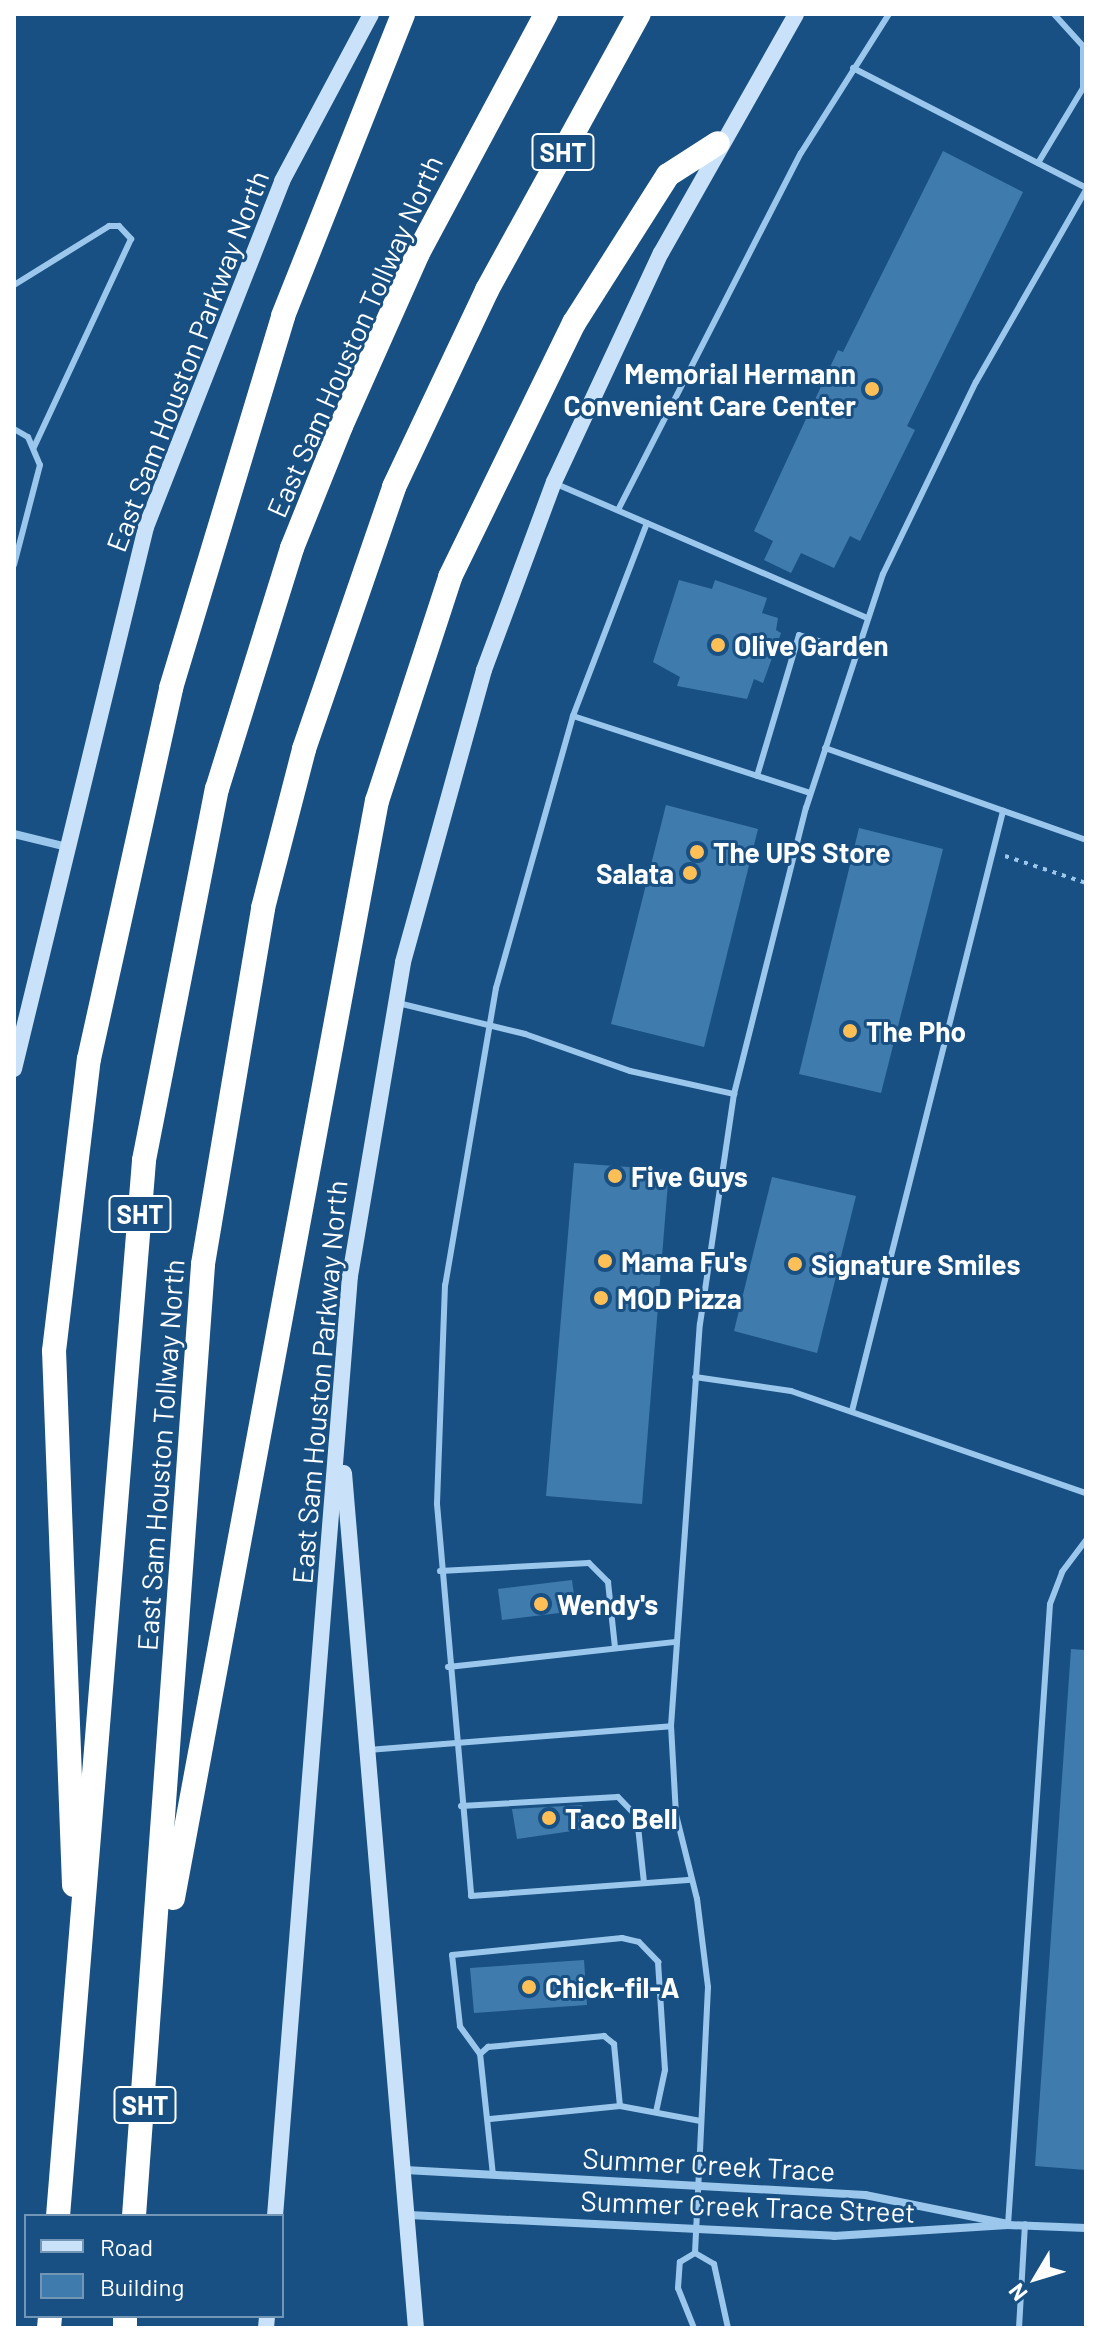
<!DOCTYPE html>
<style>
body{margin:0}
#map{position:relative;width:1100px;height:2342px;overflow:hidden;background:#185083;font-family:Barlow,sans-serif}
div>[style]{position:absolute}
.building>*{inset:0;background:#407bad}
.path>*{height:4px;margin-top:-2px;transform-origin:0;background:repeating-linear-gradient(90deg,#9cc7ec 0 4px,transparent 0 10px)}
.service>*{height:6px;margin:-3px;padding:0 3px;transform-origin:3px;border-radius:3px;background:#9cc7ec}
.minor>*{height:8px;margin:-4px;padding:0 4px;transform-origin:4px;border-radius:4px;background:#9cc7ec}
.secondary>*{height:16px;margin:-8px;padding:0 8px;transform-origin:8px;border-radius:8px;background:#c9e2f9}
.motorway>*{height:24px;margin:-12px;padding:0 12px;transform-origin:12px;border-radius:12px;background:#fff}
.dots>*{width:22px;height:22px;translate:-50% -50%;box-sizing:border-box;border:4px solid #185083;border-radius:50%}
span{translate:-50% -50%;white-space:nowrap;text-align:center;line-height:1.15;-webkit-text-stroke:6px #185083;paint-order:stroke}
.shield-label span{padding:2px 6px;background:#185083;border:2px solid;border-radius:6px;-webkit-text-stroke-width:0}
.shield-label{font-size:26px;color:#fff;font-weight:700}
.street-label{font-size:28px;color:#fff}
.poi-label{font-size:28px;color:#fff;font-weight:700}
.right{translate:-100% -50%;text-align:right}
.left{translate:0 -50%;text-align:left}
.frame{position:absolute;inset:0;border:16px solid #fff;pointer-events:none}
.legend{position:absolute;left:24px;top:2214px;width:260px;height:104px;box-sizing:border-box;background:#185083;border:2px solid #7496b5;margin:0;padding:10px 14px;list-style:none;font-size:24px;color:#fff}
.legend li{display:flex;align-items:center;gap:16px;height:40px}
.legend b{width:40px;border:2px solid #7496b5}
.north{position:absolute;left:996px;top:2238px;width:80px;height:80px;-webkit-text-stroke:6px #185083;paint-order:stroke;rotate:232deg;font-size:22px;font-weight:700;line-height:32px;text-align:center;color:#fff}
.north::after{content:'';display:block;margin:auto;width:28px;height:36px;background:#fff;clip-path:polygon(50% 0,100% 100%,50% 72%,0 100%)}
</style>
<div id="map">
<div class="building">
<div style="clip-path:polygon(943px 151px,1023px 192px,907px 426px,915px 430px,860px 541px,850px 536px,834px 568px,801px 553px,791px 573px,764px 560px,773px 541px,754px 531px,838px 350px,843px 352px)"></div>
<div style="clip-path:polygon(679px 580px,712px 589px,715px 580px,767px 598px,762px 613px,778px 618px,776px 630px,781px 633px,763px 683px,754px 679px,747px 699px,677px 686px,680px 677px,653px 662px)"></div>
<div style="clip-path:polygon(666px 805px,758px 829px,704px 1047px,611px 1024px)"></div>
<div style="clip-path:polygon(859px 828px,943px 849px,881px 1093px,799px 1074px)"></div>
<div style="clip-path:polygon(574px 1163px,669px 1170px,642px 1504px,546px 1496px)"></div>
<div style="clip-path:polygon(772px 1177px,856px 1196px,817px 1353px,734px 1331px)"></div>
<div style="clip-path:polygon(572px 1580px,576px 1611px,502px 1620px,498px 1589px)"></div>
<div style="clip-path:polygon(1071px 1649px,1086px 1650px,1086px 2170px,1035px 2166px)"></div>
<div style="clip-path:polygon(582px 1805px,586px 1829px,517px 1839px,512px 1809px)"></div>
<div style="clip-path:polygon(584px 1960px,587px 2005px,474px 2013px,470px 1968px)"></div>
</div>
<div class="path">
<div style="left:1005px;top:856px;width:85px;rotate:18.4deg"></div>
</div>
<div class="service">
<div style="left:853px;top:68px;width:262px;rotate:27.2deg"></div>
<div style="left:1038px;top:163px;width:87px;rotate:-59deg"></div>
<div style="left:1083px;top:88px;width:42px;rotate:-90deg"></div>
<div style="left:1083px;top:46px;width:43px;rotate:-132.2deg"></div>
<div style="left:14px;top:285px;width:112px;rotate:-31.8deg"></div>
<div style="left:109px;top:226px;width:10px"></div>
<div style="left:119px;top:226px;width:18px;rotate:47deg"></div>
<div style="left:131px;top:239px;width:230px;rotate:115deg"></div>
<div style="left:14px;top:429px;width:16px;rotate:30deg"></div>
<div style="left:28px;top:437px;width:30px;rotate:67deg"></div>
<div style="left:40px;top:465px;width:103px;rotate:104.6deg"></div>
<div style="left:554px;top:483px;width:341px;rotate:23.3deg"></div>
<div style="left:618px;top:510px;width:401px;rotate:-62.9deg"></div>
<div style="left:801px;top:153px;width:165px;rotate:-57.7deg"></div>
<div style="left:647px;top:523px;width:207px;rotate:111deg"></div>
<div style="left:573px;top:716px;width:283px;rotate:105.8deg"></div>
<div style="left:496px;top:988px;width:301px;rotate:99.7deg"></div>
<div style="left:445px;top:1285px;width:219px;rotate:92.1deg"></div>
<div style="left:437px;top:1504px;width:393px;rotate:85deg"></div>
<div style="left:471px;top:1896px;width:221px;rotate:-4.2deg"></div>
<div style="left:573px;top:716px;width:249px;rotate:18deg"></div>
<div style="left:825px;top:748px;width:277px;rotate:19.4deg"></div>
<div style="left:757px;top:776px;width:147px;rotate:-73.4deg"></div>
<div style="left:799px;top:635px;width:59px;rotate:16.9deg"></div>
<div style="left:398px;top:1003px;width:131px;rotate:13.7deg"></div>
<div style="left:525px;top:1034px;width:111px;rotate:19.4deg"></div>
<div style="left:630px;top:1071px;width:107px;rotate:12.5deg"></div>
<div style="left:695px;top:1377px;width:97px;rotate:8.3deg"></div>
<div style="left:791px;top:1391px;width:312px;rotate:19.1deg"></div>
<div style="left:852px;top:1411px;width:619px;rotate:-75.87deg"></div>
<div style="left:440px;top:1571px;width:149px;rotate:-3.1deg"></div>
<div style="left:589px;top:1563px;width:27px;rotate:45deg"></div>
<div style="left:608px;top:1582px;width:65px;rotate:83.9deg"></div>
<div style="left:448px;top:1667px;width:229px;rotate:-6.3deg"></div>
<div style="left:368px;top:1750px;width:304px;rotate:-4.5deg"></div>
<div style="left:461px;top:1806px;width:157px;rotate:-3.3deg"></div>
<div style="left:618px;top:1797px;width:28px;rotate:46deg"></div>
<div style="left:637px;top:1817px;width:66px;rotate:83.9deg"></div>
<div style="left:480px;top:2054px;width:34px;rotate:-126deg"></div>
<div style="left:460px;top:2026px;width:71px;rotate:-96.4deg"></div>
<div style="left:452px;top:1955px;width:171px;rotate:-5.7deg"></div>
<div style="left:622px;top:1938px;width:17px;rotate:13deg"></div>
<div style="left:639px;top:1942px;width:28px;rotate:46deg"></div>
<div style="left:658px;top:1962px;width:108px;rotate:86.3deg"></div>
<div style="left:665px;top:2070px;width:43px;rotate:102.1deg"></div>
<div style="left:490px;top:2119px;width:131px;rotate:-5.7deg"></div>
<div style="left:620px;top:2106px;width:82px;rotate:10.5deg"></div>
<div style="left:493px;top:2175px;width:122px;rotate:-96.1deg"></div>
<div style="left:480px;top:2054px;width:11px;rotate:-41deg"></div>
<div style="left:488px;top:2047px;width:117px;rotate:-5.4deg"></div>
<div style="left:604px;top:2036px;width:13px;rotate:39deg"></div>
<div style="left:614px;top:2044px;width:62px;rotate:84.5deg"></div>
<div style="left:1008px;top:2225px;width:622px;rotate:-86.13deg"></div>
<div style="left:1050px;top:1604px;width:34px;rotate:-69deg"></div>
<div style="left:1062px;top:1572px;width:40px;rotate:-53deg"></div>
<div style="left:695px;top:2253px;width:266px;rotate:-87.2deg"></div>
<div style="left:708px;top:1987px;width:89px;rotate:-97.1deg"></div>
<div style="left:697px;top:1899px;width:87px;rotate:-104deg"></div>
<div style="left:676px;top:1815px;width:89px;rotate:-93.2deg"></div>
<div style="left:671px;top:1726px;width:403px;rotate:-85.9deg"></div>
<div style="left:700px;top:1324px;width:232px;rotate:-81.6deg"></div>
<div style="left:734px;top:1094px;width:295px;rotate:-75.9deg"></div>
<div style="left:806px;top:808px;width:246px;rotate:-71.8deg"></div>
<div style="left:883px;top:574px;width:213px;rotate:-64.2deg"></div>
<div style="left:976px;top:382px;width:221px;rotate:-60.2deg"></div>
<div style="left:695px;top:2253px;width:22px;rotate:30deg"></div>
<div style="left:714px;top:2264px;width:66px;rotate:77.7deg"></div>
<div style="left:694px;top:2328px;width:43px;rotate:-111.8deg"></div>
<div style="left:678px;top:2288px;width:26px;rotate:-86deg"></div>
<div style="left:680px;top:2262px;width:17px;rotate:-31deg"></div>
<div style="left:1019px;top:2328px;width:104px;rotate:-86.7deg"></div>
</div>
<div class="minor">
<div style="left:14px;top:834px;width:50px;rotate:13.8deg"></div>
<div style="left:405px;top:2170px;width:461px;rotate:3.1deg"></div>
<div style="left:865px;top:2195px;width:142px;rotate:11.4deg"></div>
<div style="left:409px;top:2215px;width:426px;rotate:2.8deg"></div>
<div style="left:834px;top:2236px;width:174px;rotate:-3.6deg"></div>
<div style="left:1008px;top:2225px;width:78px;rotate:2.2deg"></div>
</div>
<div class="secondary">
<div style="left:14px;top:1069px;width:558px;rotate:-76.31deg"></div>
<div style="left:146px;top:527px;width:372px;rotate:-68.5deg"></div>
<div style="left:282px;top:181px;width:189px;rotate:-61.9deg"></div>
<div style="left:344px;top:1473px;width:858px;rotate:85.19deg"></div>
<div style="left:275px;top:2216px;width:943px;rotate:-85.44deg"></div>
<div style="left:350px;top:1276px;width:318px;rotate:-80.4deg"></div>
<div style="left:403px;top:962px;width:303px;rotate:-74.5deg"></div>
<div style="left:484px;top:670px;width:201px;rotate:-69.6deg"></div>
<div style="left:554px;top:482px;width:253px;rotate:-65deg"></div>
<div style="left:661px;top:253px;width:274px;rotate:-60.5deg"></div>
<div style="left:266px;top:2328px;width:12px;rotate:-85deg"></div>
</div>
<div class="motorway">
<div style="left:74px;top:1885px;width:534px;rotate:-92.14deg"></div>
<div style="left:54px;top:1351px;width:294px;rotate:-83.2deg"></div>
<div style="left:89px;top:1059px;width:380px;rotate:-77.5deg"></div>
<div style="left:171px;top:688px;width:388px;rotate:-73.2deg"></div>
<div style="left:283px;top:316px;width:325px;rotate:-68.3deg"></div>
<div style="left:173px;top:1898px;width:1116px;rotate:-79.47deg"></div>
<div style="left:377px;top:801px;width:236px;rotate:-71.9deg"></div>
<div style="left:450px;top:577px;width:283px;rotate:-64deg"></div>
<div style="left:574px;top:323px;width:175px;rotate:-57.6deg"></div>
<div style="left:668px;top:175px;width:59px;rotate:-32.6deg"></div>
<div style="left:58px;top:2216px;width:1059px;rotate:-85.34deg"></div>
<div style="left:144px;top:1160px;width:378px;rotate:-78.9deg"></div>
<div style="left:217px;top:789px;width:252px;rotate:-72.7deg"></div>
<div style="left:292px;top:548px;width:131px;rotate:-68.1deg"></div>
<div style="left:341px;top:426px;width:189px;rotate:-66deg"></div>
<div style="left:418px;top:253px;width:271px;rotate:-61.8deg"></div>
<div style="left:134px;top:2216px;width:954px;rotate:-85.85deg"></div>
<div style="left:203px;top:1264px;width:361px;rotate:-80.4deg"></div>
<div style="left:263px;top:908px;width:164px;rotate:-75.5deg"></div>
<div style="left:304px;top:749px;width:277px;rotate:-71deg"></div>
<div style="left:394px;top:487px;width:218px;rotate:-64.7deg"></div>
<div style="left:487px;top:290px;width:315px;rotate:-61.2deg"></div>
<div style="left:49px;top:2328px;width:12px;rotate:-85deg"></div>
<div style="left:125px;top:2328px;width:12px;rotate:-90deg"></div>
</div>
<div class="dots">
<div style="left:872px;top:389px;background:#ffbf57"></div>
<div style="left:718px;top:645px;background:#ffbf57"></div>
<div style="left:697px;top:852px;background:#ffbf57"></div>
<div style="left:690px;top:873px;background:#ffbf57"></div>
<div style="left:850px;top:1031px;background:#ffbf57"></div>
<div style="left:615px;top:1176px;background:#ffbf57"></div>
<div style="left:605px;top:1261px;background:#ffbf57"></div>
<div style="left:795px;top:1264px;background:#ffbf57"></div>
<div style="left:601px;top:1298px;background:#ffbf57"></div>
<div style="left:541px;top:1604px;background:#ffbf57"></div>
<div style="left:549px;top:1818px;background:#ffbf57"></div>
<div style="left:529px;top:1987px;background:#ffbf57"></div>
</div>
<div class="shield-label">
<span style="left:563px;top:152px">SHT</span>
<span style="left:140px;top:1214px">SHT</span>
<span style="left:145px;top:2105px">SHT</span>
</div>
<div class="street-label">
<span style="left:354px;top:336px;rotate:-66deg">East Sam Houston Tollway North</span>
<span style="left:187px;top:361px;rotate:-69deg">East Sam Houston Parkway North</span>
<span style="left:319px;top:1382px;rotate:-85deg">East Sam Houston Parkway North</span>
<span style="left:160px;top:1455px;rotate:-86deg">East Sam Houston Tollway North</span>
<span style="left:709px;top:2164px;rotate:3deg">Summer Creek Trace</span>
<span style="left:748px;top:2206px;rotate:2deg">Summer Creek Trace Street</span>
</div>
<div class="poi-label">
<span class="right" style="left:856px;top:389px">Memorial Hermann<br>Convenient Care Center</span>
<span class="left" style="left:734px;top:645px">Olive Garden</span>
<span class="left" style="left:713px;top:852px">The UPS Store</span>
<span class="right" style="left:674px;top:873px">Salata</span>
<span class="left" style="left:866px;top:1031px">The Pho</span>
<span class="left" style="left:631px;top:1176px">Five Guys</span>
<span class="left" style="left:621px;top:1261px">Mama Fu's</span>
<span class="left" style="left:811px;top:1264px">Signature Smiles</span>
<span class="left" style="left:617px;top:1298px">MOD Pizza</span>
<span class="left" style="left:557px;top:1604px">Wendy's</span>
<span class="left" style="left:565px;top:1818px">Taco Bell</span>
<span class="left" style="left:545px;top:1987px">Chick-fil-A</span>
</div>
<div class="frame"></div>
<ul class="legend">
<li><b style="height:10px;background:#c9e2f9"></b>Road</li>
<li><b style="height:22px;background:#407bad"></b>Building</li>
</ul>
<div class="north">N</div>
</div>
